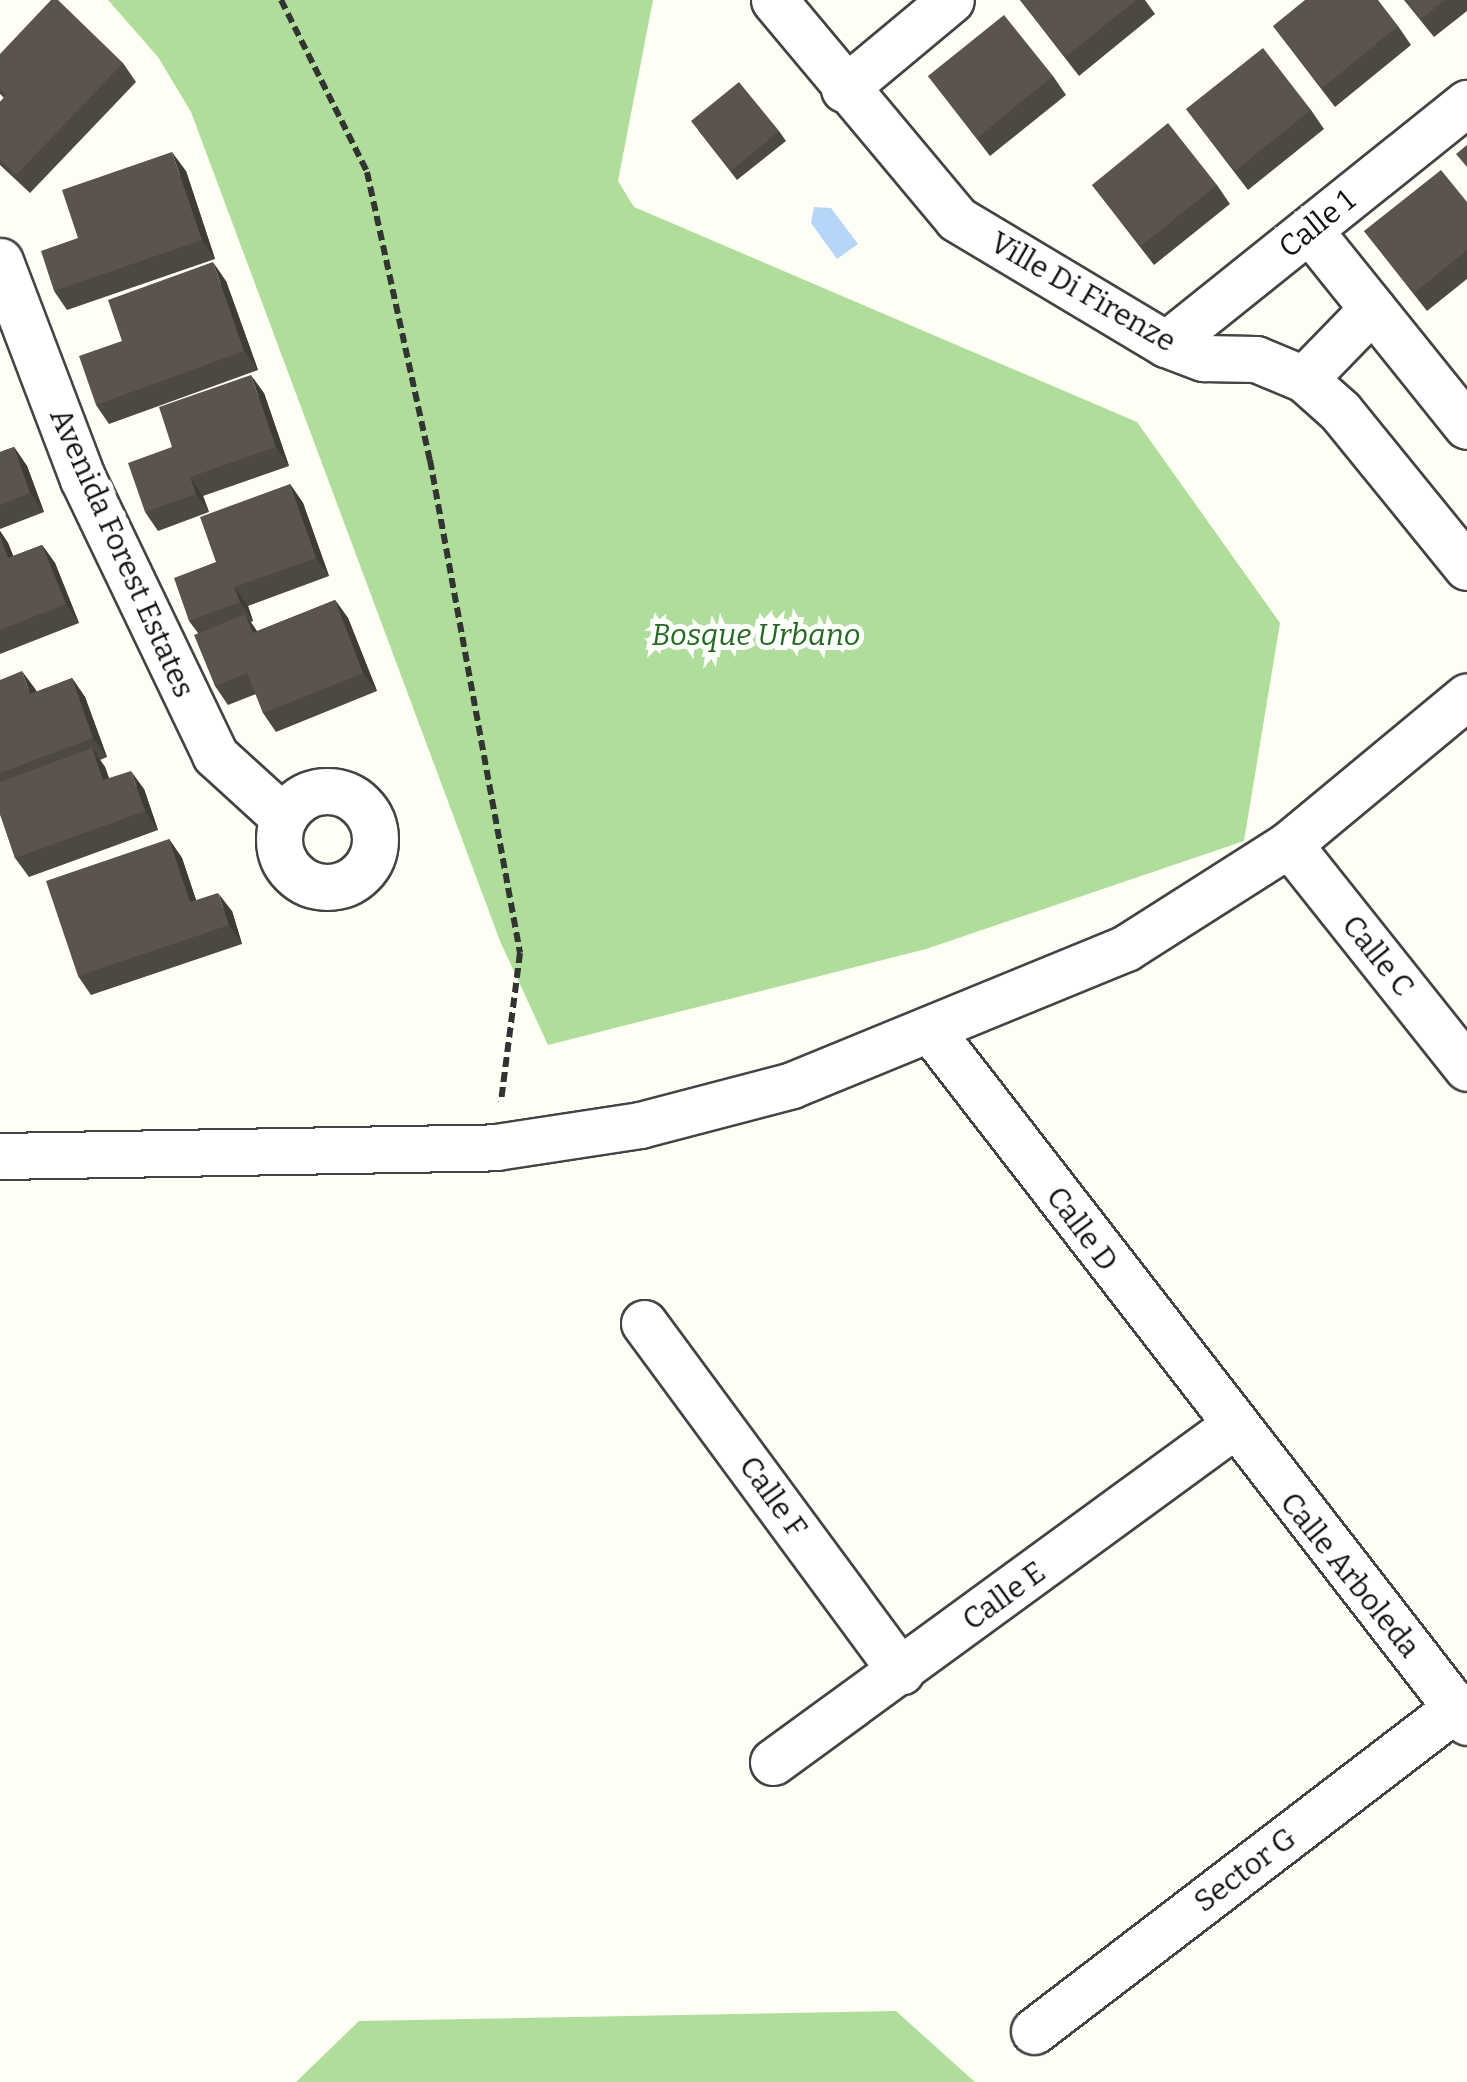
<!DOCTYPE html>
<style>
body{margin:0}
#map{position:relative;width:1467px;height:2082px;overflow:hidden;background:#fffef4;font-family:Bitter,serif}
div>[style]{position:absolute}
.forest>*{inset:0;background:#aede99}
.water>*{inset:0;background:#b6d6f9}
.path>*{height:6px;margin-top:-3px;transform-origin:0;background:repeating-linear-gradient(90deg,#333 0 10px,transparent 0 15px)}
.roads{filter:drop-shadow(2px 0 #444) drop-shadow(-2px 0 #444) drop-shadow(0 2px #444) drop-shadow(0 -2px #444)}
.street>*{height:45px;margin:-22.5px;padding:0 22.5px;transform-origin:22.5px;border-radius:22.5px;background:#fff}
.street>.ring{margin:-22.5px;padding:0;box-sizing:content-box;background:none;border:45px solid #fff;border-radius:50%}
.wall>*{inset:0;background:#4d4841}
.shaded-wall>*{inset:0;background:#3f3b35}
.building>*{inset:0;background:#5a544c}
span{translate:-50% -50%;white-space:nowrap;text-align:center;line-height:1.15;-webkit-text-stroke:10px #fff;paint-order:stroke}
.street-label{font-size:30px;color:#111}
.park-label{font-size:30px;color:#216c1d;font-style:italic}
</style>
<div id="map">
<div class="forest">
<div style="clip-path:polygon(108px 0,653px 0,618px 181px,634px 207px,1137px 422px,1280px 623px,1244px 841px,926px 949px,548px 1045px,500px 941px,191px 112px,158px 57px)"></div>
<div style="clip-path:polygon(896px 2011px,975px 2082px,296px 2082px,359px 2021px)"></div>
</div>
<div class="water">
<div style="clip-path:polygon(814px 207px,831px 208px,858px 244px,837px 259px,811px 223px)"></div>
</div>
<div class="path">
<div style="left:281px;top:0;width:192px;rotate:63.4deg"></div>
<div style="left:367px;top:172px;width:295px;rotate:77.7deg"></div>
<div style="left:430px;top:460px;width:501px;rotate:79.65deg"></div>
<div style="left:520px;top:953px;width:150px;rotate:97.3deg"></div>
</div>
<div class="roads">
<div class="street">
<div style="left:774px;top:0;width:285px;rotate:50.1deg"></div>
<div style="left:957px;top:219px;width:244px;rotate:30.9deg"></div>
<div style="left:1166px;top:344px;width:40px;rotate:21deg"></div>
<div style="left:1203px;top:358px;width:53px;rotate:1.1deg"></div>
<div style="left:1256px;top:359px;width:52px;rotate:22.6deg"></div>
<div style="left:1304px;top:379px;width:48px;rotate:41.6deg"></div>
<div style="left:1340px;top:411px;width:201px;rotate:50.9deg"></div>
<div style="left:844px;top:89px;width:139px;rotate:-39.8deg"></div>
<div style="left:1310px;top:231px;width:250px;rotate:51.2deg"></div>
<div style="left:0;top:261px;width:233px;rotate:69.2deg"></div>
<div style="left:83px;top:479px;width:306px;rotate:64.4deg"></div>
<div style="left:215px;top:755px;width:93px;rotate:42.4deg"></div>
<div style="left:1166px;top:344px;width:386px;rotate:-38.7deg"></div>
<div style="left:1304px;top:379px;width:98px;rotate:-45.8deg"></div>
<div class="ring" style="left:279px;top:791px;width:51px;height:51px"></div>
<div style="left:1289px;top:844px;width:286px;rotate:51.5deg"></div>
<div style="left:932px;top:1032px;width:873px;rotate:52.21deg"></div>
<div style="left:0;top:1156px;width:496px;rotate:-1deg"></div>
<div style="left:496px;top:1147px;width:146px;rotate:-8.7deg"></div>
<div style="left:640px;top:1125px;width:157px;rotate:-14.7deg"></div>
<div style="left:792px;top:1085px;width:361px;rotate:-22.3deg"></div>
<div style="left:1126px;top:948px;width:193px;rotate:-32.5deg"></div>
<div style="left:1289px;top:844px;width:231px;rotate:-39.7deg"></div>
<div style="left:644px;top:1323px;width:433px;rotate:53.6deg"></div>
<div style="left:773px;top:1762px;width:568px;rotate:-36.12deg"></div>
<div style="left:1034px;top:2031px;width:531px;rotate:-37.43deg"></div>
</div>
</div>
<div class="wall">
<div style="clip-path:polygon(1020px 0,1145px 0,1155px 14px,1079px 76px)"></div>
<div style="clip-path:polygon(1404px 0,1467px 0,1467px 11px,1434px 37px)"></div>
<div style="clip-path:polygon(1273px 26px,1398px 26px,1411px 45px,1335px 107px)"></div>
<div style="clip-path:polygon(0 54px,123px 63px,136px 82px,30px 193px,0 165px,0 102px,4px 98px,0 94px)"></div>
<div style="clip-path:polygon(928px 76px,1053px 76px,1066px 95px,990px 156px)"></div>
<div style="clip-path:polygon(1186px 109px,1311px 110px,1324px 129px,1248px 190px)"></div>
<div style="clip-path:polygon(698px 130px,779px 131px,786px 141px,737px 180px)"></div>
<div style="clip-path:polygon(186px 171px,215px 259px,67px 310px,54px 291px,78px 238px)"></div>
<div style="clip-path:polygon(1092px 185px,1217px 185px,1230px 204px,1154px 265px)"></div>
<div style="clip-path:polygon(1467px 202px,1467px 279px,1427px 311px,1364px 231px)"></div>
<div style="clip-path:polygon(226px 281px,258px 370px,109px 424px,96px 405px,122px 341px)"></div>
<div style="clip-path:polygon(264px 393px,289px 466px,203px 496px,209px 512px,158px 531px,145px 512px,172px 447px)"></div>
<div style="clip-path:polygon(14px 447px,27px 466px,44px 512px,0 529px,0 452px)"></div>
<div style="clip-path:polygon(290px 484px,303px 503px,329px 576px,248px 606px,253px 621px,251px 622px,257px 631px,335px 600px,348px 618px,377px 691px,276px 732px,263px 713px,256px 694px,228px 705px,215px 686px,198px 633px,189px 621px,216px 562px)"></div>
<div style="clip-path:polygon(0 531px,8px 543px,13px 556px,42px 545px,55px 563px,79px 623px,0 654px)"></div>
<div style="clip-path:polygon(72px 678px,85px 697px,107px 757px,100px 760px,105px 767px,109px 778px,144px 789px,158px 830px,29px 877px,15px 858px,0 814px,0 680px,36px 692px)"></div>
<div style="clip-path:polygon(169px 839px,182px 858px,196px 900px,232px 911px,242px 944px,91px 995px,78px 976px)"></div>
</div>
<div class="shaded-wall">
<div style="clip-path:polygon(172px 152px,186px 171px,215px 259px,202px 240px)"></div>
<div style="clip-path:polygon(213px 262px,226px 281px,258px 370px,244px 351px)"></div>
<div style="clip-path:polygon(251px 375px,264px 393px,289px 466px,276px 447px)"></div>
<div style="clip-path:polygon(14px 447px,27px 466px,44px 512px,30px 493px)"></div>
<div style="clip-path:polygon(190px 477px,203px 496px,209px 512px,196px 494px)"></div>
<div style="clip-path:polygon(290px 484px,303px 503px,329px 576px,316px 558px)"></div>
<div style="clip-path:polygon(0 531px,8px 543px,22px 577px,8px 558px,0 536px)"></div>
<div style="clip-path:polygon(42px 545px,55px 563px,79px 623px,66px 604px)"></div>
<div style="clip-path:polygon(234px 587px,248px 606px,253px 621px,240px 602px)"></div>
<div style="clip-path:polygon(335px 600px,348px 618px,377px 691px,363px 673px)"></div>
<div style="clip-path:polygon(245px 614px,258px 633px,253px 633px)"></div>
<div style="clip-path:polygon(22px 671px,36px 690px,44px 713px,30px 694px)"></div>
<div style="clip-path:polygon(72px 678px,85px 697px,107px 757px,93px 738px)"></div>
<div style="clip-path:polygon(92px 748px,105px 767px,116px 799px,103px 780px)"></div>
<div style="clip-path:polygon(131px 771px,144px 789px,158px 830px,145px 811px)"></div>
<div style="clip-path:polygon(169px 839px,182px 858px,203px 921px,190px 902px)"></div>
<div style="clip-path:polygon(218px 893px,232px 911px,242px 944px,229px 925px)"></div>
</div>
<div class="building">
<div style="clip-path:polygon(51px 0,58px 0,123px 63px,16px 175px,0 159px,0 102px,6px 95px,0 88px,0 54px)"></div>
<div style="clip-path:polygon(1020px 0,1136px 0,1066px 57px)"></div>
<div style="clip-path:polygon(1305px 0,1378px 0,1398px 26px,1322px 88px,1273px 26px)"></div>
<div style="clip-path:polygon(1406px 0,1445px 0,1421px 19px)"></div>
<div style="clip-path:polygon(1004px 15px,1053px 76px,977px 138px,928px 76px)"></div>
<div style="clip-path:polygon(1263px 48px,1311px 110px,1235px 171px,1186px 109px)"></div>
<div style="clip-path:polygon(739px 82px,779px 131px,731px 171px,691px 121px)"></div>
<div style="clip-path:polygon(1168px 123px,1217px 185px,1141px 246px,1092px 185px)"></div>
<div style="clip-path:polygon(1467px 145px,1467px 167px,1456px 154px)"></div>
<div style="clip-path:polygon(172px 152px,202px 240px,54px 291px,41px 251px,78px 238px,62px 190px)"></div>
<div style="clip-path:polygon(1441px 170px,1467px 202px,1467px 250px,1414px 293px,1364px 231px)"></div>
<div style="clip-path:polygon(213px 262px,244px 351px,96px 405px,79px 356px,122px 341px,108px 300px)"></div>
<div style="clip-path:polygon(251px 375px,276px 447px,190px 477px,196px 494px,145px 512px,128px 463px,172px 447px,159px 407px)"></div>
<div style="clip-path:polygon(14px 447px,30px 493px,0 505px,0 452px)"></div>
<div style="clip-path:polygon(290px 484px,316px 558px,234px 587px,240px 602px,189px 621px,174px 578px,216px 562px,200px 517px)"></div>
<div style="clip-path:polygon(0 536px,8px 558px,42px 545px,66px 604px,0 630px)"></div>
<div style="clip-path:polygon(335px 600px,363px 673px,263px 713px,247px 673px,215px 686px,194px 635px,245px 614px,253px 633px)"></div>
<div style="clip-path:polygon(22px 671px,30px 694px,72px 678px,93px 738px,0 773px,0 680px)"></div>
<div style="clip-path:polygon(92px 748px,103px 780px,131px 771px,145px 811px,15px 858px,0 814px,0 782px)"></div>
<div style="clip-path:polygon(169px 839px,190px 902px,218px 893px,229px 925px,78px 976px,46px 881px)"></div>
</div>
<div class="street-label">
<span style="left:1317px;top:224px;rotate:-39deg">Calle 1</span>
<span style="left:1083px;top:292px;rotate:30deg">Ville Di Firenze</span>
<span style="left:122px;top:553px;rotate:66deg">Avenida Forest Estates</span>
<span style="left:1378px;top:956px;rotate:51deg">Calle C</span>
<span style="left:1082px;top:1229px;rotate:53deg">Calle D</span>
<span style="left:773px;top:1497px;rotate:54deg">Calle F</span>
<span style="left:1350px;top:1575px;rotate:51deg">Calle Arboleda</span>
<span style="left:1004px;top:1596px;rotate:-36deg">Calle E</span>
<span style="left:1245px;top:1870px;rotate:-37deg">Sector G</span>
</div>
<div class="park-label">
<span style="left:756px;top:635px">Bosque Urbano</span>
</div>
</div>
